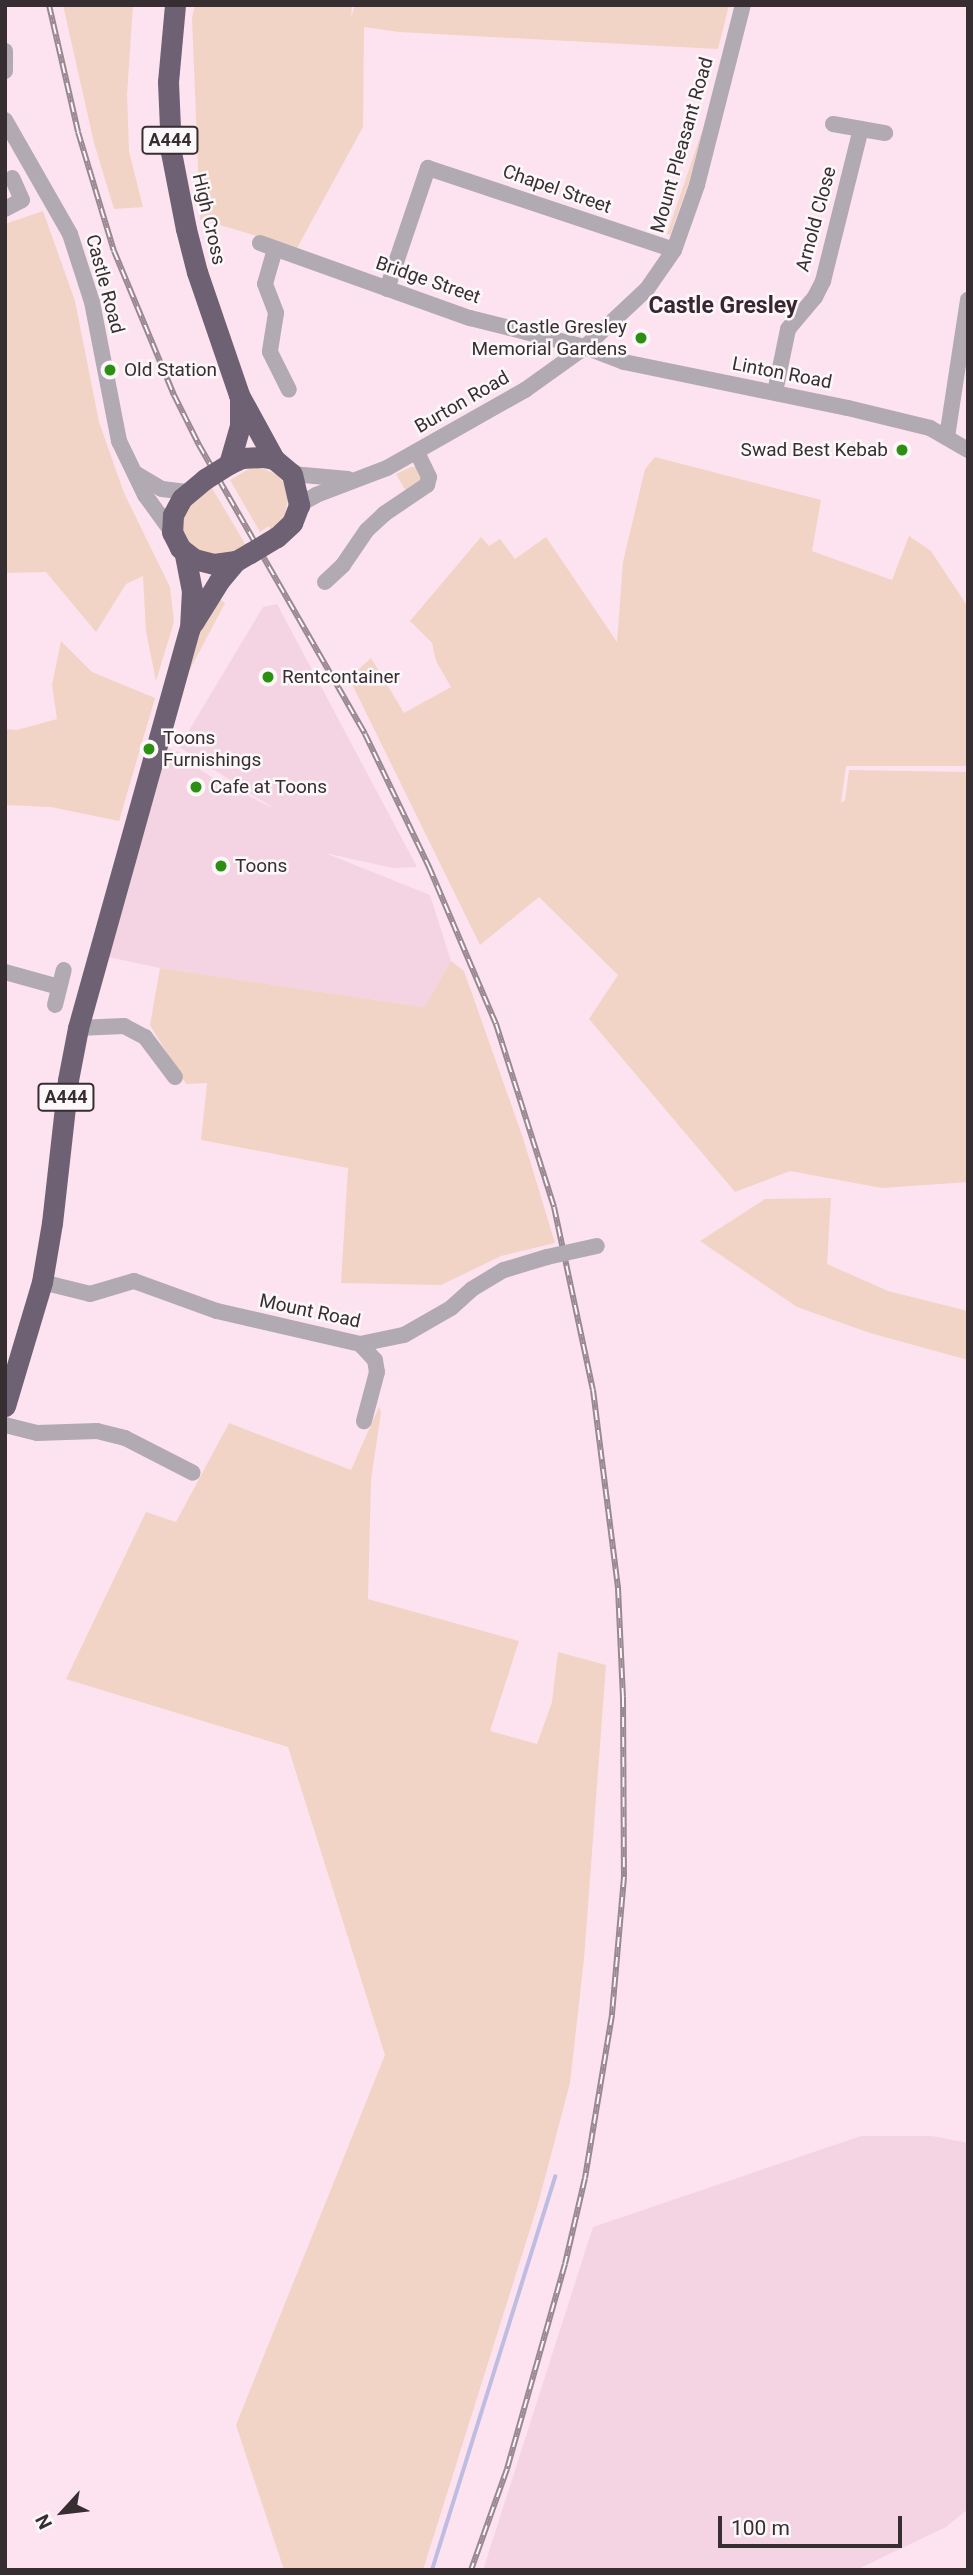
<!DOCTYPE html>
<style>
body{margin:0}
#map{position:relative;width:973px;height:2575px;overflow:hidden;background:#fce3ef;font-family:Roboto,sans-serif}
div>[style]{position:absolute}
.built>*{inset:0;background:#f4d4e2}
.green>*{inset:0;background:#f1d4c5}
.stream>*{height:3.5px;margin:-1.75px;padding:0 1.75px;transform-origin:1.75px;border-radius:1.75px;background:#bebde1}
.minor>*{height:16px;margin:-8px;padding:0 8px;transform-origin:8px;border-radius:8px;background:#b1aab3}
.highway>*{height:21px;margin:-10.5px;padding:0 10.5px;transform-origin:10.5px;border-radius:10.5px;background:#6e6173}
.rail>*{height:6px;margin-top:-3px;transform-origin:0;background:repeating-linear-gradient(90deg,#fcf7f9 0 10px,#998890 0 20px);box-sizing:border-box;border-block:2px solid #998890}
.minor-bridge>*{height:16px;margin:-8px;padding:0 8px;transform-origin:8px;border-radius:8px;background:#b1aab3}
.highway-bridge>*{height:21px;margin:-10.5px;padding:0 10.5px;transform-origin:10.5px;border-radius:10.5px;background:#6e6173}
.dots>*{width:19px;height:19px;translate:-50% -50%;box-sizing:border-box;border:4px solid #fcf7f9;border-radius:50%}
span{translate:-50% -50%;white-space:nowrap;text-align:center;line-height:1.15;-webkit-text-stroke:5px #fcf7f9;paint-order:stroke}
.shield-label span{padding:2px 5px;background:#fcf7f9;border:2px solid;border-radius:5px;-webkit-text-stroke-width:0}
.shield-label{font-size:18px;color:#372e32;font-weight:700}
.street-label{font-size:19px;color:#372e32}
.poi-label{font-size:19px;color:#372e32}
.right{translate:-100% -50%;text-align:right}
.left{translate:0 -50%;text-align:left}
.quarter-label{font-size:23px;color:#392630;font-weight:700}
.frame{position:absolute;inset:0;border:7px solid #372e32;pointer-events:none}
.north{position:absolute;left:28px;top:2477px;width:70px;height:70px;-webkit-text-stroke:5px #fcf7f9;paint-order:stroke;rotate:243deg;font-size:19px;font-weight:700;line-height:28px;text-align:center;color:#372e32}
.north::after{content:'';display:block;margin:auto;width:24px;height:32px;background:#372e32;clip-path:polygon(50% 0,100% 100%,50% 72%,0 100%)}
.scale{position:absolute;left:718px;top:2516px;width:184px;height:32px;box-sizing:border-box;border:4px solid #372e32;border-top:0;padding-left:9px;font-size:21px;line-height:24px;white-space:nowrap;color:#372e32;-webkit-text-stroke:5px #fcf7f9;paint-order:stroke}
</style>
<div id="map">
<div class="built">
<div style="clip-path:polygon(277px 604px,417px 867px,393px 868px,325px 853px,430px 895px,451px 961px,424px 1007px,160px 968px,108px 957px,168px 748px,189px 756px,198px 763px,196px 767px,216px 780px,275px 809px,179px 747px,263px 607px)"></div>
<div style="clip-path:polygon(861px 2136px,932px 2136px,968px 2143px,968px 2509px,946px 2527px,856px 2570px,483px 2570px,593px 2227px)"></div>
</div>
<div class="green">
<div style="clip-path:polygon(63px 5px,133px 5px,127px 95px,129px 151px,143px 207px,114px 209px,94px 143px)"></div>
<div style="clip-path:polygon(195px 5px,352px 5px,351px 18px,355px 5px,729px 5px,718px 49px,399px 32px,364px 27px,363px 127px,297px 248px,200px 219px,192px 18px)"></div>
<div style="clip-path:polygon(703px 128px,692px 174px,670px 235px,667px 234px)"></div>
<div style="clip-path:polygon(43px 211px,75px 301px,99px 422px,124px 493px,170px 587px,174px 622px,156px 681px,146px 631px,143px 576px,126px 584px,96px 632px,46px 572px,5px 573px,5px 224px)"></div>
<div style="clip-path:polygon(655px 457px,821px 500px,812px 551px,892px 580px,909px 536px,931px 551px,968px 607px,968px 766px,846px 766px,841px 803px,845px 800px,849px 770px,968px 772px,968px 1182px,882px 1188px,790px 1171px,735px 1192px,589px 1019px,618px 975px,539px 897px,480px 945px,349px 678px,371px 658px,404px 713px,451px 687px,436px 661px,432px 643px,410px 621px,481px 537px,489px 546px,500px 539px,515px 559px,546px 537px,617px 642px,623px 562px,645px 469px)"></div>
<div style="clip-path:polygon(256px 465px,277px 475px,284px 483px,288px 500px,284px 519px,272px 532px,269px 526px,260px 532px,230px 480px)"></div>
<div style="clip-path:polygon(411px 467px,419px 467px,422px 483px,407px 493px,396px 474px)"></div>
<div style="clip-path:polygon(212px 488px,247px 547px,235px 554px,197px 555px,179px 533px,184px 507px)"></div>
<div style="clip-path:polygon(215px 596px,225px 603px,187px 675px,205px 615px)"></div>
<div style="clip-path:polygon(61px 641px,92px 672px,155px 698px,119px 821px,51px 807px,5px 805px,5px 729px,17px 730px,57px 719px,52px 685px)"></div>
<div style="clip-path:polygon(451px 961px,464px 971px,523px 1138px,555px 1243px,501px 1256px,441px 1285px,341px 1283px,348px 1168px,201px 1140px,207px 1083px,186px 1084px,150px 1025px,160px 968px,424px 1007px)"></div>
<div style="clip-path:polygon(831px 1198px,827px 1264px,888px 1291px,968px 1311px,968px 1360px,870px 1333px,797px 1307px,700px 1241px,765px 1199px)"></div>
<div style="clip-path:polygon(379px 1407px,381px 1412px,371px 1480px,368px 1599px,519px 1641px,490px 1731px,537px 1744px,552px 1702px,558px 1652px,606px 1665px,584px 1959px,570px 2083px,538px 2204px,423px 2570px,284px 2570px,236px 2425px,385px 2055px,288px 1747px,66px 1679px,146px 1512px,176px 1522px,229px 1423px,351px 1470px)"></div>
</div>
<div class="stream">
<div style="left:432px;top:2570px;width:412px;rotate:-72.6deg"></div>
</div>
<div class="minor">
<div style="left:5px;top:51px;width:20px;rotate:90deg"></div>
<div style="left:5px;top:120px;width:131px;rotate:60.3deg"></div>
<div style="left:70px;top:234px;width:71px;rotate:72.1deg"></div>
<div style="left:92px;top:302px;width:142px;rotate:79deg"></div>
<div style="left:119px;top:441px;width:60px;rotate:64.3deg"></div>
<div style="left:145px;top:495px;width:46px;rotate:53.9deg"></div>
<div style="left:833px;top:124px;width:53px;rotate:9.8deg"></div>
<div style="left:5px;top:209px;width:19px;rotate:-28deg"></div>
<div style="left:22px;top:200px;width:24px;rotate:-114deg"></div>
<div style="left:260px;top:243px;width:223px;rotate:19.7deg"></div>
<div style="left:470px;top:318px;width:119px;rotate:14.2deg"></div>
<div style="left:585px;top:347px;width:42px;rotate:21deg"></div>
<div style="left:624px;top:362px;width:229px;rotate:11.6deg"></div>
<div style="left:848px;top:408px;width:84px;rotate:13.7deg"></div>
<div style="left:930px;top:428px;width:44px;rotate:30.1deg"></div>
<div style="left:275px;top:249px;width:36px;rotate:106deg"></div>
<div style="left:265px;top:284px;width:31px;rotate:69deg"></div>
<div style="left:276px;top:313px;width:39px;rotate:99deg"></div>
<div style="left:270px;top:352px;width:42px;rotate:63.4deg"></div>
<div style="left:387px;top:289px;width:128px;rotate:-71.3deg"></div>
<div style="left:428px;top:168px;width:259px;rotate:18.4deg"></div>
<div style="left:775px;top:392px;width:64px;rotate:-78.3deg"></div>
<div style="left:788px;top:329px;width:42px;rotate:-49.8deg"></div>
<div style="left:815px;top:297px;width:18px;rotate:-63deg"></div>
<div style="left:823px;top:281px;width:157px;rotate:-76deg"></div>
<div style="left:947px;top:437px;width:139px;rotate:-81.3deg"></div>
<div style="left:135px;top:473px;width:31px;rotate:31deg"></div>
<div style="left:162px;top:489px;width:25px;rotate:7deg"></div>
<div style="left:292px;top:474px;width:56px;rotate:5.1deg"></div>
<div style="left:299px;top:505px;width:20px;rotate:-30deg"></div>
<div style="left:316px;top:495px;width:76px;rotate:-20.8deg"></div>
<div style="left:387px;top:468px;width:159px;rotate:-29.5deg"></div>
<div style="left:525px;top:390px;width:74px;rotate:-35.6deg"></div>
<div style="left:585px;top:347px;width:85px;rotate:-43.1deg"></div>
<div style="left:647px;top:289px;width:47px;rotate:-55.3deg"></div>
<div style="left:674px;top:250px;width:69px;rotate:-70.5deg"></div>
<div style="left:697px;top:185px;width:186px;rotate:-75.7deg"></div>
<div style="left:325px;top:582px;width:25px;rotate:-43deg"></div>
<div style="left:343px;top:565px;width:42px;rotate:-55.6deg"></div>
<div style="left:367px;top:530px;width:23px;rotate:-43deg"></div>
<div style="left:384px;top:514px;width:52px;rotate:-34deg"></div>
<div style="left:427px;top:485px;width:8px;rotate:-76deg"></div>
<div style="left:429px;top:477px;width:28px;rotate:-116deg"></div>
<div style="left:5px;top:972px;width:56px;rotate:15.5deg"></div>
<div style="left:55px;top:1005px;width:36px;rotate:-76deg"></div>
<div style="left:78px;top:1028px;width:46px;rotate:-2.5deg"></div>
<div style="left:124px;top:1026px;width:24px;rotate:28deg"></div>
<div style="left:145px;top:1037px;width:50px;rotate:53.1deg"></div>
<div style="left:42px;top:1282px;width:49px;rotate:14deg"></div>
<div style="left:90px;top:1294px;width:46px;rotate:-16.5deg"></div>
<div style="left:134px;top:1281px;width:88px;rotate:19.9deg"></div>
<div style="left:217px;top:1311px;width:147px;rotate:13deg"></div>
<div style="left:360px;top:1344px;width:45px;rotate:-11.6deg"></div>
<div style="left:404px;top:1335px;width:54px;rotate:-29.9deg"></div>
<div style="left:451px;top:1308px;width:28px;rotate:-42deg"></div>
<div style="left:472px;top:1289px;width:37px;rotate:-31deg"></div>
<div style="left:504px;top:1270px;width:45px;rotate:-16.8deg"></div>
<div style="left:360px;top:1344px;width:22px;rotate:47deg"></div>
<div style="left:375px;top:1360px;width:12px;rotate:81deg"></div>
<div style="left:377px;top:1372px;width:51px;rotate:104.9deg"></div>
<div style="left:5px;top:1425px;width:33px;rotate:14deg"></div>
<div style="left:37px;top:1433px;width:60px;rotate:-1.9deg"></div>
<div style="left:97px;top:1431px;width:29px;rotate:14deg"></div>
<div style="left:125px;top:1438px;width:76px;rotate:27.2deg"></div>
</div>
<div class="highway">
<div style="left:175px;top:5px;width:77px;rotate:95.2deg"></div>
<div style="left:168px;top:82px;width:70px;rotate:87.5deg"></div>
<div style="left:171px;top:152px;width:78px;rotate:79deg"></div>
<div style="left:186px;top:229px;width:44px;rotate:75.7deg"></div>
<div style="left:197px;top:272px;width:130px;rotate:71.1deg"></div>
<div style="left:239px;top:395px;width:73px;rotate:61.3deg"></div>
<div style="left:229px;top:464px;width:14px;rotate:-25deg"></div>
<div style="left:242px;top:458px;width:21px;rotate:-3deg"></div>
<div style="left:263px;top:457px;width:11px;rotate:10deg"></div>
<div style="left:274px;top:459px;width:23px;rotate:40deg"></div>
<div style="left:292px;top:474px;width:32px;rotate:77deg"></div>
<div style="left:299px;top:505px;width:19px;rotate:111deg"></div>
<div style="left:292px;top:523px;width:21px;rotate:137deg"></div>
<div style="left:229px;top:464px;width:40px;rotate:-74deg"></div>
<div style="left:240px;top:426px;width:26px;rotate:-90deg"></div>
<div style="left:205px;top:479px;width:30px;rotate:140deg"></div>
<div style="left:182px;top:498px;width:19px;rotate:118deg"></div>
<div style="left:173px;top:515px;width:17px;rotate:93deg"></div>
<div style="left:172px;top:532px;width:18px;rotate:63deg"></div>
<div style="left:180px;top:548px;width:18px;rotate:38deg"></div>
<div style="left:194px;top:559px;width:21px;rotate:14deg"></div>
<div style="left:214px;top:564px;width:22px;rotate:-8deg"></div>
<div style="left:236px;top:561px;width:16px;rotate:-30deg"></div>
<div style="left:193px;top:623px;width:49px;rotate:-58.2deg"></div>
<div style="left:219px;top:581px;width:26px;rotate:-50deg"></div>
<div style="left:5px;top:1406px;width:129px;rotate:-73.4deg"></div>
<div style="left:42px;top:1282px;width:60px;rotate:-80.4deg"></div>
<div style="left:52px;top:1223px;width:144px;rotate:-83.6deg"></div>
<div style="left:68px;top:1080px;width:53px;rotate:-79.1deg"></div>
<div style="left:78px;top:1028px;width:415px;rotate:-74.4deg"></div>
<div style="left:190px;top:628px;width:37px;rotate:-87deg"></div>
<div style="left:192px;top:591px;width:38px;rotate:-101deg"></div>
</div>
<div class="rail">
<div style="left:49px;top:5px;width:130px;rotate:77.1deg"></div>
<div style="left:78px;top:132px;width:124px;rotate:73.2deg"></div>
<div style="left:114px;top:251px;width:156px;rotate:67.4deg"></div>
<div style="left:174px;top:395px;width:56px;rotate:63.4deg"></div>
<div style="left:199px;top:445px;width:333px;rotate:60.1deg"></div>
<div style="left:365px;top:734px;width:148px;rotate:64.3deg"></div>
<div style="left:429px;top:867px;width:171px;rotate:66.9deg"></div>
<div style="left:496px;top:1024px;width:192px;rotate:72.4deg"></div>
<div style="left:554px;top:1207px;width:187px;rotate:78deg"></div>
<div style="left:593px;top:1390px;width:200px;rotate:82.8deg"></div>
<div style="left:618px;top:1588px;width:109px;rotate:87.4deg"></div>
<div style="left:623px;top:1697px;width:180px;rotate:89.7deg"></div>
<div style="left:624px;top:1877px;width:139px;rotate:95deg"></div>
<div style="left:612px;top:2015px;width:165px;rotate:99.4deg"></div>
<div style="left:585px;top:2178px;width:88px;rotate:103.1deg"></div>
<div style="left:565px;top:2264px;width:213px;rotate:105.8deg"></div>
<div style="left:507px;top:2469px;width:107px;rotate:109.6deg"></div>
</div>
<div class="minor-bridge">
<div style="left:547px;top:1257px;width:51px;rotate:-12.4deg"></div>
</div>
<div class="highway-bridge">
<div style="left:205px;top:479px;width:28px;rotate:-32deg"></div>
<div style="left:250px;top:553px;width:31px;rotate:-31deg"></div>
</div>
<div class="dots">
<div style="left:641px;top:338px;background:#2b9011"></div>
<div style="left:110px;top:370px;background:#2b9011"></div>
<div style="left:902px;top:450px;background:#2b9011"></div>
<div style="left:268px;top:677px;background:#2b9011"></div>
<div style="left:149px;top:749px;background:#2b9011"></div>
<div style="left:196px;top:787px;background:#2b9011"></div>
<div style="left:221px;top:866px;background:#2b9011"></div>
</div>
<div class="shield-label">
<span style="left:170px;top:140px">A444</span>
<span style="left:66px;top:1097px">A444</span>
</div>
<div class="street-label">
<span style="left:682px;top:145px;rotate:-74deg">Mount Pleasant Road</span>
<span style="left:557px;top:189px;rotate:19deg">Chapel Street</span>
<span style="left:209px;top:219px;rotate:77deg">High Cross</span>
<span style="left:816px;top:219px;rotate:-75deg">Arnold Close</span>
<span style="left:428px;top:280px;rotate:19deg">Bridge Street</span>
<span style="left:105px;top:284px;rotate:75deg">Castle Road</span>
<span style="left:782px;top:373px;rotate:11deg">Linton Road</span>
<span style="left:462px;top:402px;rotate:-30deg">Burton Road</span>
<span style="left:310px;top:1311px;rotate:12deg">Mount Road</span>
</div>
<div class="poi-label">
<span class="right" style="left:627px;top:338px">Castle Gresley<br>Memorial Gardens</span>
<span class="left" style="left:124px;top:370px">Old Station</span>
<span class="right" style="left:888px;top:450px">Swad Best Kebab</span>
<span class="left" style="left:282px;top:677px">Rentcontainer</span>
<span class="left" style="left:163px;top:749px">Toons<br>Furnishings</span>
<span class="left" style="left:210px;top:787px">Cafe at Toons</span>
<span class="left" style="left:235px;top:866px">Toons</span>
</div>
<div class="quarter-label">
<span style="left:723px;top:306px">Castle Gresley</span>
</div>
<div class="frame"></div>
<div class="north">N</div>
<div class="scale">100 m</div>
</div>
